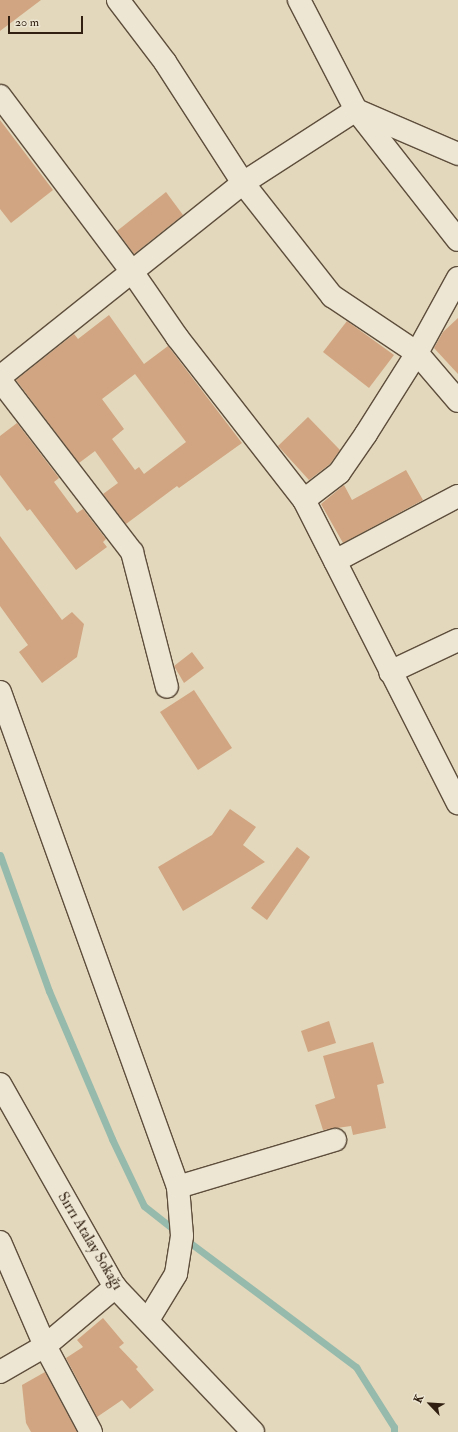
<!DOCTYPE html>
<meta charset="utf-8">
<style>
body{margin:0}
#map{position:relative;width:458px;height:1432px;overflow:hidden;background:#e3d8bc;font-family:"IM FELL Double Pica",serif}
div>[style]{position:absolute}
.stream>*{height:7px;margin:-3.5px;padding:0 3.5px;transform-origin:3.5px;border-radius:3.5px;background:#96baac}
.building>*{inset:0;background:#d1a581}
.roads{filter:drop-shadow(1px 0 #5e4e3c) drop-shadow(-1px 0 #5e4e3c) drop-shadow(0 1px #5e4e3c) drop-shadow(0 -1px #5e4e3c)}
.minor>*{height:22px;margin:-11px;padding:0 11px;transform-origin:11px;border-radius:11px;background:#ede6d3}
.tertiary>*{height:22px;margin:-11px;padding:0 11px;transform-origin:11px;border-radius:11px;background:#ede6d3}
.secondary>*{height:22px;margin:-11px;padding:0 11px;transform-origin:11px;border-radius:11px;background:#ede6d3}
span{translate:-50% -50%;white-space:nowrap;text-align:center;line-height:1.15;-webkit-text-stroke:3px #ede6d3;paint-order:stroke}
.street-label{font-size:15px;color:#312012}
.north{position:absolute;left:410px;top:1384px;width:40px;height:40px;-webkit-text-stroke:3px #ede6d3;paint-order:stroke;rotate:295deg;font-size:11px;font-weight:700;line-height:16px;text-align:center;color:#312012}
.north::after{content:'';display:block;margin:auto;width:14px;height:18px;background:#312012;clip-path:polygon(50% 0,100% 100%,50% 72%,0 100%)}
.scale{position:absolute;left:8px;top:16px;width:75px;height:18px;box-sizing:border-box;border:2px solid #312012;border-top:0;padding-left:5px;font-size:12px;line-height:14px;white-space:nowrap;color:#312012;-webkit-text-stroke:3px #ede6d3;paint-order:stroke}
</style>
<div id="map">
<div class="stream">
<div style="left:0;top:855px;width:145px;rotate:70.2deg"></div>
<div style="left:49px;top:991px;width:161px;rotate:66.9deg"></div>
<div style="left:112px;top:1139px;width:74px;rotate:64.5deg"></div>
<div style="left:144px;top:1206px;width:42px;rotate:38.2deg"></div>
<div style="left:185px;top:1239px;width:214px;rotate:36.8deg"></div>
<div style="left:356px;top:1367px;width:71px;rotate:57.7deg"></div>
<div style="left:394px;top:1427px;width:5px;rotate:90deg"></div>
</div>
<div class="building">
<div style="clip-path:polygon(0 0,41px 0,0 31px)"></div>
<div style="clip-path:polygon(0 120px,53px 190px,11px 223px,0 209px)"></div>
<div style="clip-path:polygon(166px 192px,183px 215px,134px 254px,117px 231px)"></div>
<div style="clip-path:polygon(evenodd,109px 315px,144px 364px,168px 346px,242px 443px,179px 488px,177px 486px,126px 524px,103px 494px,118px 483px,95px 451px,79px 463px,16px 380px,74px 334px,78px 339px,109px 315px,135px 374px,186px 442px,144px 474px,139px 467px,135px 470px,112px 439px,124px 429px,102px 399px,135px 374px)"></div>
<div style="clip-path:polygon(458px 318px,458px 374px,434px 348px,443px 332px)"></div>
<div style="clip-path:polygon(347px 321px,394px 355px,369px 388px,323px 352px)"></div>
<div style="clip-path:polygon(308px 417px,340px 450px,330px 464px,309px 480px,278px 446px)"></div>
<div style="clip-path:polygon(17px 423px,59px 478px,54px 482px,77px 513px,83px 509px,106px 539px,103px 542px,107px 547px,76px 570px,30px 509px,27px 511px,0 475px,0 436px)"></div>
<div style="clip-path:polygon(406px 470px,423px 500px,343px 543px,321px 504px,344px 485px,352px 500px)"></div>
<div style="clip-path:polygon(0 536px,62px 620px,72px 612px,84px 624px,77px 657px,42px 683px,19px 652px,28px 645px,0 606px)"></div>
<div style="clip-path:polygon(192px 652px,204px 668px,184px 683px,174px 666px)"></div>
<div style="clip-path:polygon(194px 690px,232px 748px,198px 770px,160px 712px)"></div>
<div style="clip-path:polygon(230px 809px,256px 827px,243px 845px,265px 862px,183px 911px,158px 867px,212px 835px)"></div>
<div style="clip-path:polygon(297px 847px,310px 857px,267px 920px,251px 908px)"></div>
<div style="clip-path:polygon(329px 1021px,336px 1043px,308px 1052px,301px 1031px)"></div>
<div style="clip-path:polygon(373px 1042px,384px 1083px,377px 1085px,386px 1128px,353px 1135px,351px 1126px,323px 1130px,315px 1105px,335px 1098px,323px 1056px)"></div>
<div style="clip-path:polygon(103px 1318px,124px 1343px,119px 1347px,138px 1367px,136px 1369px,154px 1390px,130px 1409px,122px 1400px,97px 1417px,66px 1358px,83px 1347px,77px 1340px)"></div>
<div style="clip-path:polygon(45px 1372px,77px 1432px,31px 1432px,26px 1423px,22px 1385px)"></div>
</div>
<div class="roads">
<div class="minor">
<div style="left:118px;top:0;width:78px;rotate:52.8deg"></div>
<div style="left:165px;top:62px;width:144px;rotate:57.2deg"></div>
<div style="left:243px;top:183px;width:144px;rotate:51.8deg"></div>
<div style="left:332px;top:296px;width:102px;rotate:33.8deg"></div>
<div style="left:417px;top:353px;width:63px;rotate:49.5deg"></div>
<div style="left:0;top:96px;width:221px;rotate:53.1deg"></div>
<div style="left:133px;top:273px;width:78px;rotate:55.5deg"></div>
<div style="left:177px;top:337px;width:207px;rotate:52.1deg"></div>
<div style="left:458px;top:278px;width:85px;rotate:118.7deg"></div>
<div style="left:417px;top:353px;width:96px;rotate:122.2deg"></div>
<div style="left:366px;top:434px;width:47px;rotate:124.7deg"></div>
<div style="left:339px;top:473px;width:44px;rotate:142.4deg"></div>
<div style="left:304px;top:500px;width:340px;rotate:63.1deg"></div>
<div style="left:0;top:377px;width:311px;rotate:-38.6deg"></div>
<div style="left:243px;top:183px;width:135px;rotate:-32.9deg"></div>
<div style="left:356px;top:110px;width:165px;rotate:51.9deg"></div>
<div style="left:0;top:380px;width:217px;rotate:52.5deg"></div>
<div style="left:132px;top:552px;width:139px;rotate:75.5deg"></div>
<div style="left:335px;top:561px;width:139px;rotate:-27.9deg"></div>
<div style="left:390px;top:672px;width:75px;rotate:-25.2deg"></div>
<div style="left:0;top:692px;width:526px;rotate:70.22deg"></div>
<div style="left:178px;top:1187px;width:49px;rotate:85.3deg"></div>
<div style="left:182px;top:1236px;width:38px;rotate:99deg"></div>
<div style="left:176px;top:1274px;width:54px;rotate:121.3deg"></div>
<div style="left:178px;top:1187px;width:164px;rotate:-16.7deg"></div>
<div style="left:0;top:1242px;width:113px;rotate:66.6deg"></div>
<div style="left:45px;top:1346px;width:52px;rotate:150deg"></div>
<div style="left:91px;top:1432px;width:98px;rotate:-118.1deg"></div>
<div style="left:45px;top:1346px;width:92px;rotate:-40.1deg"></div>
</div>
<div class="tertiary">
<div style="left:299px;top:0;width:124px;rotate:62.6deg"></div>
<div style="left:356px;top:110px;width:111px;rotate:23.3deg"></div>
</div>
<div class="secondary">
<div style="left:0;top:1084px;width:233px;rotate:60.5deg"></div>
<div style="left:115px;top:1287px;width:200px;rotate:46.4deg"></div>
</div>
</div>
<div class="street-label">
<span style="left:90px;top:1241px;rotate:59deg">Sırrı Atalay Sokağı</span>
</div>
<div class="north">K</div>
<div class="scale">20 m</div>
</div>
